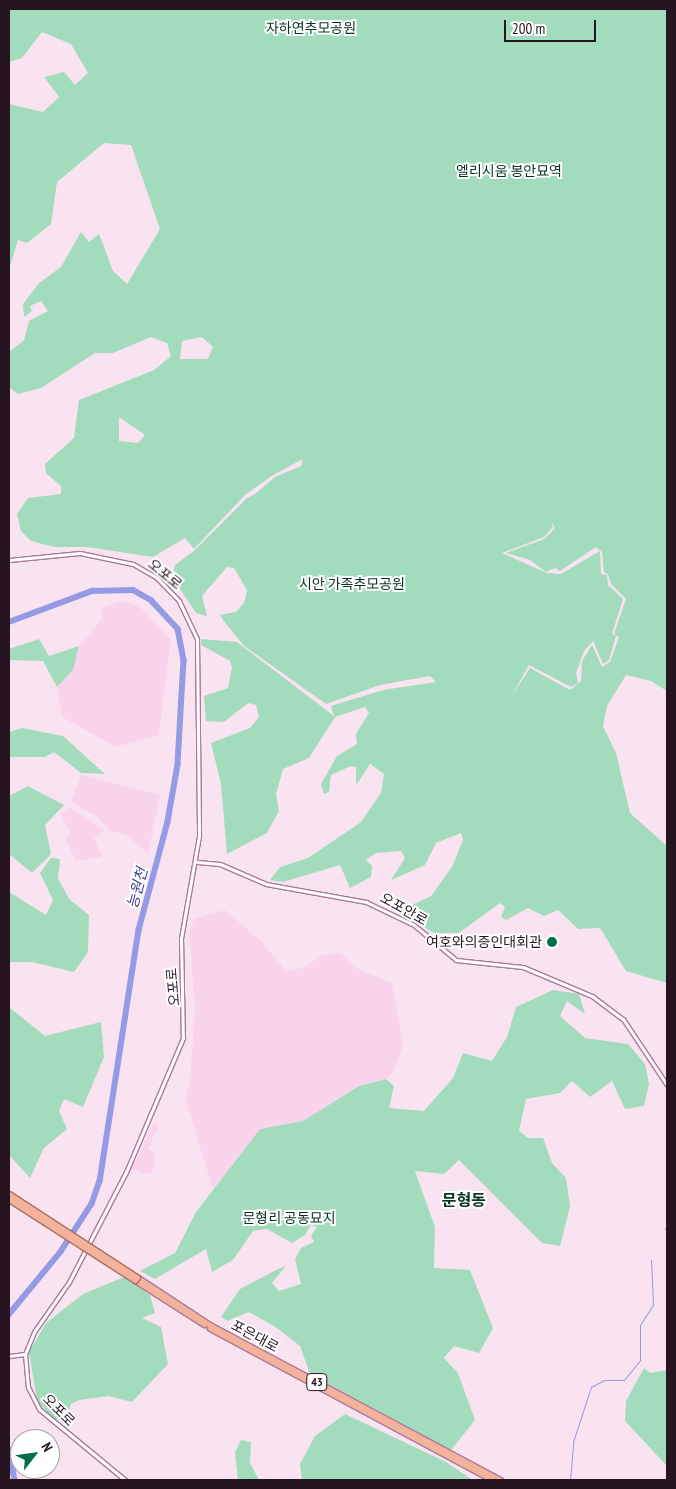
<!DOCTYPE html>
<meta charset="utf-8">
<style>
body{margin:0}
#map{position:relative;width:676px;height:1489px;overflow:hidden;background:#f9e3f0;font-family:"PT Sans Narrow","Noto Sans KR",sans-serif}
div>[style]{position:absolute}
.built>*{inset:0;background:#fad4ec}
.green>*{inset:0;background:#a3dcbc}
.stream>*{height:1px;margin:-0.5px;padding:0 0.5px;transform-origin:0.5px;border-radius:0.5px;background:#959ae5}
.river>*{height:5.5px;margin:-2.75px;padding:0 2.75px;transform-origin:2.75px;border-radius:2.75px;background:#959ae5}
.roads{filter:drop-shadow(1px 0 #ab799a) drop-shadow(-1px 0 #ab799a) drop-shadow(0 1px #ab799a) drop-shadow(0 -1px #ab799a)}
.tertiary>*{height:3px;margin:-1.5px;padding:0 1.5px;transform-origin:1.5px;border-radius:1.5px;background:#fff}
.trunk>*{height:4.5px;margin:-2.25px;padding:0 2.25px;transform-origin:2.25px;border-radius:2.25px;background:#f3b29b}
.bridges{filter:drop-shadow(1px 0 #aa6e60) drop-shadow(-1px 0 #aa6e60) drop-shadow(0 1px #aa6e60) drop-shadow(0 -1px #aa6e60)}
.trunk-bridge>*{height:4.5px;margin:-2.25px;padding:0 2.25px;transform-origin:2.25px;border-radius:2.25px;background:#f3b29b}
.dots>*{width:14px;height:14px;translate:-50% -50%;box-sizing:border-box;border:2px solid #fff;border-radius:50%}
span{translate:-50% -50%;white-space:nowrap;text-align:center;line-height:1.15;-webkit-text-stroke:4px #fff;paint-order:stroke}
.shield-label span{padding:1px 4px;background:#fff;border:1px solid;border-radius:4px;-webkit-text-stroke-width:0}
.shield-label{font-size:12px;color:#271421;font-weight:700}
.park-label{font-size:14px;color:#0a3220}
.street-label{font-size:14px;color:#271421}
.poi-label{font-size:14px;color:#271421}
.right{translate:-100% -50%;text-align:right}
.water-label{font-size:15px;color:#403d93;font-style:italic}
.quarter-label{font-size:16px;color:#093623;font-weight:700}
.frame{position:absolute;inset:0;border:10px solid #271421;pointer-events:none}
.north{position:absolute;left:10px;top:1429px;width:50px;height:50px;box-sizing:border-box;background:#fff;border:1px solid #a9a1a6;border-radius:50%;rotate:60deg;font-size:14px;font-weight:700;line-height:20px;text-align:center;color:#271421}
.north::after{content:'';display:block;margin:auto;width:18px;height:22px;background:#006f47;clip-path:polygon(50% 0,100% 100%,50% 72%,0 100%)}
.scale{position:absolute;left:504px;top:20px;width:92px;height:22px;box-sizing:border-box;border:2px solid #271421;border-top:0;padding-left:6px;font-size:15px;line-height:18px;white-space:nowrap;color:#271421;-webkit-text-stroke:4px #fff;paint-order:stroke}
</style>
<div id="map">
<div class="built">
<div style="clip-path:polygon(121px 601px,139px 606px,171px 639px,159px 735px,116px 747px,62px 717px,57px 687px,73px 670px,75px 651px,103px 618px,100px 608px)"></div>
<div style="clip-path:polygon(81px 775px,160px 795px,148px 854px,125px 834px,110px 831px,98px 817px,71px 802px)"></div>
<div style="clip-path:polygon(70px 807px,104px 830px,94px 838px,102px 857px,76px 861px,66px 840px,70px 834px,61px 814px)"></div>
<div style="clip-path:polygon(225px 910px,262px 942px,286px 971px,303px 968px,323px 955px,340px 953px,356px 968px,392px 983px,403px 1045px,394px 1071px,386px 1079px,359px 1086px,303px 1121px,260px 1129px,213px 1190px,185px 1097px,190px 1082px,195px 1007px,189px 934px,194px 919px)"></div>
<div style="clip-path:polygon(154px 1123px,159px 1125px,148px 1149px,155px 1153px,155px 1164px,152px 1173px,143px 1173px,132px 1168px)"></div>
</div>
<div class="green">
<div style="clip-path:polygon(evenodd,9px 9px,667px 9px,667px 691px,651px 681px,626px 675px,607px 706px,603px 726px,616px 753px,630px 813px,667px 846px,667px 983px,626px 971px,600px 928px,578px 929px,558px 910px,544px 916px,528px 908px,506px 920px,501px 917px,505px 907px,500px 903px,459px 933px,434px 933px,408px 917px,406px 908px,431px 896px,452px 867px,463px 840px,461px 833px,436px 843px,425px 865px,391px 880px,405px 858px,401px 851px,376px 853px,366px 860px,372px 866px,371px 877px,350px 888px,340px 865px,283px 882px,270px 880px,280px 867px,308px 858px,361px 822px,381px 793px,384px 774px,370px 764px,356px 785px,356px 767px,351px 766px,331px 775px,329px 792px,324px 794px,321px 784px,337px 756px,357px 744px,356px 734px,369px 713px,365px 707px,335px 717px,309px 758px,283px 769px,276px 794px,279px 811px,267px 833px,227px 854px,221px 784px,211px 743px,250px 728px,259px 717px,256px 705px,248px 703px,224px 722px,206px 721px,204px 696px,228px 688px,232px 667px,230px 661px,201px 645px,201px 639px,237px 642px,334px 716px,331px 706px,383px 690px,436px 682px,430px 676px,380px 685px,326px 704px,244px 646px,223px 620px,220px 615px,236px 612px,244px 603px,247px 590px,234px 568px,227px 567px,202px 596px,207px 616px,196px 613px,172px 577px,175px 565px,194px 551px,247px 498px,255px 494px,275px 477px,301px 466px,303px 459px,273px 475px,245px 495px,194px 549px,185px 538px,153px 557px,87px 547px,54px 547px,31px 541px,21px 531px,17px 514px,28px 498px,61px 494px,61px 486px,46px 473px,45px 464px,74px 438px,79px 400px,154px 370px,171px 356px,167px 343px,151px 337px,113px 353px,95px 353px,41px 388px,18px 394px,10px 388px,9px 352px,24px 340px,29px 321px,48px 311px,41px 301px,30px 306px,32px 311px,24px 317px,23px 304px,39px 283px,61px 267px,81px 232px,89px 242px,99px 234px,113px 271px,127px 284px,160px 229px,131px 145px,104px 143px,57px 182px,51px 224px,27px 243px,18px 240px,9px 270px,9px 104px,43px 112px,59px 97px,44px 77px,64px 72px,75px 85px,88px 73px,71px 44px,42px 32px,22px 58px,9px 62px,9px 9px,202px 337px,213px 347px,208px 359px,180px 359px,182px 341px,202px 337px,9px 9px,119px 417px,145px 435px,138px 443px,119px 441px,119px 417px,9px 9px,551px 521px,555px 528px,544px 539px,506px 553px,530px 560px,546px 572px,555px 568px,560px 571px,596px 547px,602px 552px,604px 572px,608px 574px,611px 584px,626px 599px,614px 634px,619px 637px,610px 662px,602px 667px,592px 645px,582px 661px,581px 681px,570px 690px,530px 668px,511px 697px,529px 665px,571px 687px,578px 683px,576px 673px,584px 651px,593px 641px,603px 664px,609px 660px,616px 636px,612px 634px,623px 599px,608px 585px,607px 575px,601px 574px,600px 551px,561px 574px,547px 573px,502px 553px,544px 537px,553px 527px,551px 521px)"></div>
<div style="clip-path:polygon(39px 639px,49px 656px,79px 646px,73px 670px,57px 687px,43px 661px,9px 660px,9px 649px)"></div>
<div style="clip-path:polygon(22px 728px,63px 736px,105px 774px,81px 773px,54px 752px,45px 757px,9px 757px,9px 732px)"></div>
<div style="clip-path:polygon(28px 786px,64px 805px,45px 825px,51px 854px,32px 873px,9px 854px,9px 796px)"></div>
<div style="clip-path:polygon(51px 858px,60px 859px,58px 879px,70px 900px,89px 915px,88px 952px,74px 972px,32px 962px,9px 962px,9px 892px,46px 915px,53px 900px,40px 873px)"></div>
<div style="clip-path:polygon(553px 990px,579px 994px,585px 1014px,567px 1001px,560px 1016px,585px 1038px,628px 1044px,645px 1064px,649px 1084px,644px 1106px,625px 1109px,612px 1081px,590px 1097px,572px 1081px,560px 1093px,526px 1099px,519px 1131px,528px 1138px,543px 1138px,552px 1163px,566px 1178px,570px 1206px,560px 1246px,542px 1243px,459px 1160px,444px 1174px,415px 1171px,435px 1227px,434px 1268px,470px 1270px,493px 1328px,479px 1353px,454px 1346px,444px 1358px,458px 1373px,475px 1420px,451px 1450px,310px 1374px,300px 1346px,277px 1328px,249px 1312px,227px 1321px,221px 1317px,240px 1289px,278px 1269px,286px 1266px,272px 1283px,279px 1291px,301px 1284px,295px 1259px,301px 1248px,314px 1242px,311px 1236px,317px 1227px,311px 1225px,305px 1235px,292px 1243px,267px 1229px,253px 1231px,233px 1260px,212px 1272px,206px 1249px,155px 1279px,140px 1271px,175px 1253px,196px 1212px,260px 1129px,303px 1121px,359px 1086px,386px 1079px,394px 1086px,389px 1108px,424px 1111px,453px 1078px,463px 1053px,492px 1061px,507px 1037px,516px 1007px)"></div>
<div style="clip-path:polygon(9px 1007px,45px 1036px,101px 1022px,104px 1057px,83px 1107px,64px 1099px,59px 1111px,67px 1129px,44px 1148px,30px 1178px,9px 1155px)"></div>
<div style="clip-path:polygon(124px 1277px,150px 1295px,155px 1313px,142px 1318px,161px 1327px,168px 1364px,132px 1402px,108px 1396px,79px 1400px,71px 1404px,66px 1421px,52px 1418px,37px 1400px,29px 1352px,46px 1323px,83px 1294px)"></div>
<div style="clip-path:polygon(644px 1368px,650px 1373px,667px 1370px,667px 1466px,625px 1421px,626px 1401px)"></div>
<div style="clip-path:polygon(345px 1414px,446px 1462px,473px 1480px,302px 1480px,300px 1464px,315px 1436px)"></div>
<div style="clip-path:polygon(241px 1440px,251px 1442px,250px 1463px,259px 1480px,238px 1480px,235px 1452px)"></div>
</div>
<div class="stream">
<div style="left:665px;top:1229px;width:4px;rotate:-63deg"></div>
<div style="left:570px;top:1480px;width:38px;rotate:-85deg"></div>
<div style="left:573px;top:1442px;width:58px;rotate:-71.9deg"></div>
<div style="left:591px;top:1387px;width:15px;rotate:-28deg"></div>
<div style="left:604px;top:1380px;width:20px"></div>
<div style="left:624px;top:1380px;width:26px;rotate:-51deg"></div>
<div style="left:640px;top:1360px;width:35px;rotate:-90deg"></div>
<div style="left:640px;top:1325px;width:24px;rotate:-57deg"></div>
<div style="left:653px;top:1305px;width:45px;rotate:-92.5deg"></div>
</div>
<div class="river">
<div style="left:9px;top:622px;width:89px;rotate:-20.5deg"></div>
<div style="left:92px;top:591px;width:41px;rotate:-1.4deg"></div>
<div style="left:133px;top:590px;width:21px;rotate:29deg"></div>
<div style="left:151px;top:600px;width:40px;rotate:47deg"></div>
<div style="left:178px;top:629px;width:32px;rotate:79deg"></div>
<div style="left:184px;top:660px;width:105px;rotate:93.3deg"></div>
<div style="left:178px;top:765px;width:58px;rotate:100deg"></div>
<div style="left:168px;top:822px;width:112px;rotate:105deg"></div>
<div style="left:139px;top:930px;width:254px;rotate:98.8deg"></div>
<div style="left:100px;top:1181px;width:24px;rotate:109deg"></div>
<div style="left:92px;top:1204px;width:57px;rotate:122.9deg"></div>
<div style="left:61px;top:1252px;width:82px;rotate:129.5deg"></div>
<div style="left:9px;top:1449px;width:32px;rotate:79deg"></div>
</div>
<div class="roads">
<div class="tertiary">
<div style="left:9px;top:560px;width:71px;rotate:-5.6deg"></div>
<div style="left:80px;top:553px;width:54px;rotate:11.7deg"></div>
<div style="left:133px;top:564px;width:28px;rotate:30deg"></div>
<div style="left:157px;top:578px;width:32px;rotate:46deg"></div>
<div style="left:179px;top:601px;width:42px;rotate:64.7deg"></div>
<div style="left:197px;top:639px;width:197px;rotate:89.4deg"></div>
<div style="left:199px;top:836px;width:104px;rotate:100deg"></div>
<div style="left:181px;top:938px;width:100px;rotate:88.9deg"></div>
<div style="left:183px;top:1038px;width:146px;rotate:113deg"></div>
<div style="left:126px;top:1172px;width:124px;rotate:117.4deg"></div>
<div style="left:69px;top:1282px;width:61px;rotate:125deg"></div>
<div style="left:34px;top:1332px;width:24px;rotate:112deg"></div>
<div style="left:25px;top:1354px;width:33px;rotate:85deg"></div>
<div style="left:28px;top:1387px;width:25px;rotate:63deg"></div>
<div style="left:39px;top:1409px;width:112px;rotate:39.5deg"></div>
<div style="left:197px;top:862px;width:23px;rotate:5deg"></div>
<div style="left:220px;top:864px;width:50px;rotate:23.5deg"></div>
<div style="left:266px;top:884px;width:102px;rotate:10.2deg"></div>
<div style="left:366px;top:902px;width:53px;rotate:25.6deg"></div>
<div style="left:414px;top:925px;width:55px;rotate:39.8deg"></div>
<div style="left:456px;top:960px;width:67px;rotate:6deg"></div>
<div style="left:523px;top:967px;width:75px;rotate:22.8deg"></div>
<div style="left:592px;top:996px;width:39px;rotate:37deg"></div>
<div style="left:623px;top:1019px;width:79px;rotate:56.3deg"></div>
<div style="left:9px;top:1356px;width:16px;rotate:-7deg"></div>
</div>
<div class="trunk">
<div style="left:137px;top:1277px;width:87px;rotate:33.3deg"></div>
<div style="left:210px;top:1325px;width:329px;rotate:28.1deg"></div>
<div style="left:135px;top:1280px;width:82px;rotate:32.5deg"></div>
<div style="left:210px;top:1328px;width:321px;rotate:28.2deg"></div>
</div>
</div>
<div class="bridges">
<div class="trunk-bridge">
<div style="left:9px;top:1194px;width:153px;rotate:33deg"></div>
<div style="left:9px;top:1199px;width:150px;rotate:32.7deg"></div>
</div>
</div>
<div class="dots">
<div style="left:552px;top:942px;background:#006f47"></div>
</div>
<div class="shield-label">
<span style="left:317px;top:1382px">43</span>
</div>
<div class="park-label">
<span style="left:311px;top:28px">자하연추모공원</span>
<span style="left:509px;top:171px">엘리시움 봉안묘역</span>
<span style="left:352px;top:584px">시안 가족추모공원</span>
<span style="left:289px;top:1218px">문형리 공동묘지</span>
</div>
<div class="street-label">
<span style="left:165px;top:574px;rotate:39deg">오포로</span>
<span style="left:404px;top:909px;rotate:29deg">오포안로</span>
<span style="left:173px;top:987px;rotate:-95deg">오포로</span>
<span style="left:255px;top:1336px;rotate:28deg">포은대로</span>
<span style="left:59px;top:1410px;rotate:45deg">오포로</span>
</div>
<div class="poi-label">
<span class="right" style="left:542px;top:942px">여호와의증인대회관</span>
</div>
<div class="water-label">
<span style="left:137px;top:888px;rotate:-75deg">능원천</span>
</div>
<div class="quarter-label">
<span style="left:464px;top:1200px">문형동</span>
</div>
<div class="frame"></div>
<div class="north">N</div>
<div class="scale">200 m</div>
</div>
